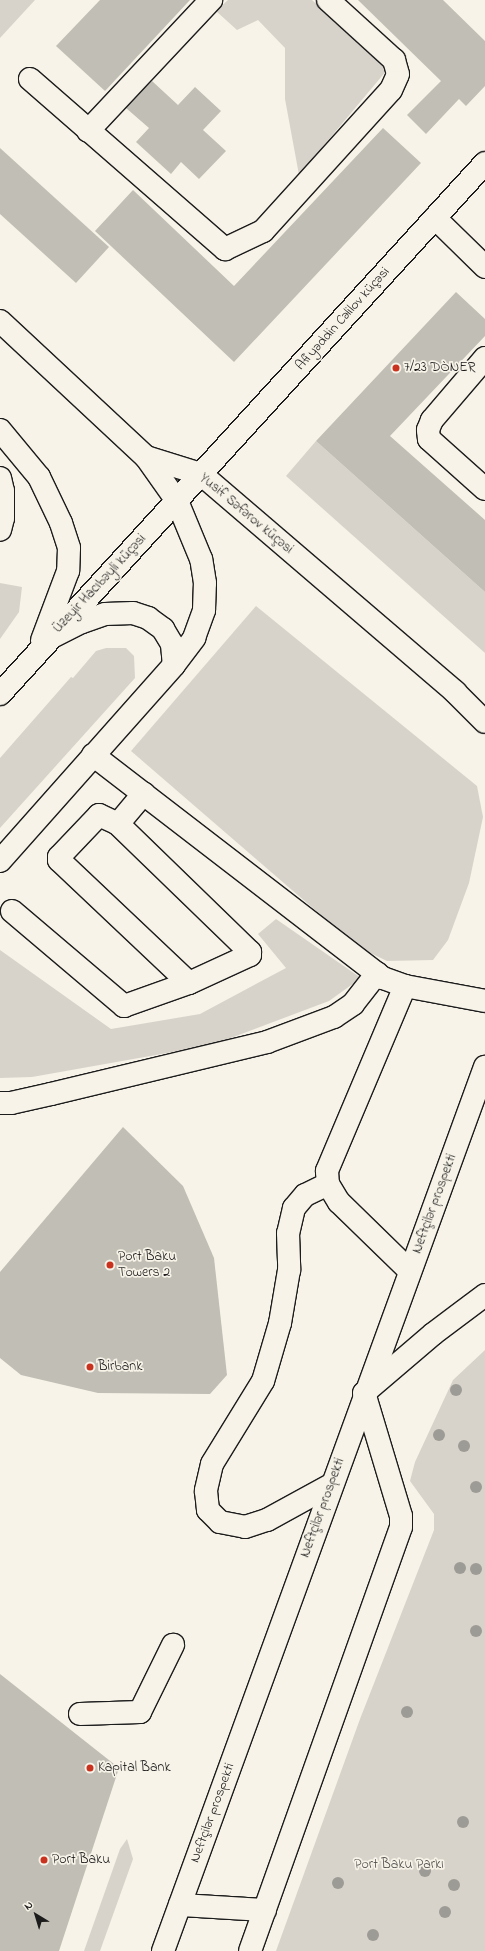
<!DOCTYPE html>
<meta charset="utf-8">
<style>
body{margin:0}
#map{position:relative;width:485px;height:1951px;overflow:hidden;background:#f7f3e8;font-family:"Indie Flower",sans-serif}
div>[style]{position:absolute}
.green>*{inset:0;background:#d7d3cb}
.building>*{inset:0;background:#c0beb5}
.roads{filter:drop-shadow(1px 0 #1c1c1c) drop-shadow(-1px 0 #1c1c1c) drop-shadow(0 1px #1c1c1c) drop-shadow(0 -1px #1c1c1c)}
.minor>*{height:22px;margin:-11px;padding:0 11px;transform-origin:11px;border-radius:11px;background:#f7f3e8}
.major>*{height:22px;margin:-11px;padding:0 11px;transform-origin:11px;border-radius:11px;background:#f7f3e8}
.highway>*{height:22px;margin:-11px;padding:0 11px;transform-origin:11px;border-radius:11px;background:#f7f3e8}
.trees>*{width:12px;height:12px;margin:-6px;border-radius:50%;background:#9d9b95}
.dots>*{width:11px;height:11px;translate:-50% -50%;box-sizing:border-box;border:2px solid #f7f3e8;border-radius:50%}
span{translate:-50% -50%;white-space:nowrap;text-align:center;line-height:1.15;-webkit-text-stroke:3.5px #f7f3e8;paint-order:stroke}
.street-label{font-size:14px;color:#1c1c1c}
.poi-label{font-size:14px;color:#1c1c1c}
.left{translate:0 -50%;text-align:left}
.park-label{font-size:14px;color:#545351}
.north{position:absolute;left:16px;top:1895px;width:40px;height:40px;-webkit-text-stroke:3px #f7f3e8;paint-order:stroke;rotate:322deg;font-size:11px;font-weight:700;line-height:16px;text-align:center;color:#1c1c1c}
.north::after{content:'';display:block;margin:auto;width:14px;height:18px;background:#1c1c1c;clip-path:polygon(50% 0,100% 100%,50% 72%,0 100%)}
</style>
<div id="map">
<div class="green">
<div style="clip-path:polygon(0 0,35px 0,0 38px)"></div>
<div style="clip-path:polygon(228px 0,312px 0,387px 70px,299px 175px,285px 99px,285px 48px,258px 20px,237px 30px,216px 11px)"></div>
<div style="clip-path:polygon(316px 441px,485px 592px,485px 653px,286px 476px)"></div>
<div style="clip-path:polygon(0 583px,22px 587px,19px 612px,0 639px)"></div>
<div style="clip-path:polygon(256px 606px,477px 786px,483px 817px,469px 883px,448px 940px,433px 960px,387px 961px,358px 947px,131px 751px)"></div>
<div style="clip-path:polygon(106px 648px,126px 648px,134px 656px,135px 678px,0 828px,0 758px,71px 677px,73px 678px,96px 651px)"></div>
<div style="clip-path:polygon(276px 919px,361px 978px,329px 1001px,212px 1045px,32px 1077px,0 1078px,0 950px,111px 1029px,200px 1014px,286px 968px,258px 934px)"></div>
<div style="clip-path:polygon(485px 1350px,485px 1951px,276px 1951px,360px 1719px,434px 1530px,434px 1514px,410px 1481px,415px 1462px,453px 1380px)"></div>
<div style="clip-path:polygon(127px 1839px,133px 1859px,100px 1951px,84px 1951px,120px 1849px)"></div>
</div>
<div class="building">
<div style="clip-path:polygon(100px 0,190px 0,105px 91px,56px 46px)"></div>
<div style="clip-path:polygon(358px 0,443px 0,485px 41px,485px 86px,466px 106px,459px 99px,426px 134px,407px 115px,441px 81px)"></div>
<div style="clip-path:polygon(152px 81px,178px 105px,195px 87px,221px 111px,203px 130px,226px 151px,199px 179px,181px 162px,171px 174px,136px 142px,149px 128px,126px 108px)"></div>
<div style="clip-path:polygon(383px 128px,421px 163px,234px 362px,95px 231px,133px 190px,234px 286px)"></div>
<div style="clip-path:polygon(0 148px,109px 247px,76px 283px,0 214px)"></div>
<div style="clip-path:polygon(456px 292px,485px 319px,485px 336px,390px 436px,485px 520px,485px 592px,316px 441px)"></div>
<div style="clip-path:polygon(123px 1127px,183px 1186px,214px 1258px,227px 1375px,210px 1394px,98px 1393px,21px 1375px,0 1358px,0 1272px)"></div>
<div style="clip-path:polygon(0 1674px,119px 1768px,59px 1951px,0 1951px)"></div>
</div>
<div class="roads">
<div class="minor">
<div style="left:30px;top:79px;width:259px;rotate:41.1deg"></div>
<div style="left:225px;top:249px;width:42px;rotate:-25.3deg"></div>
<div style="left:263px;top:231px;width:190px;rotate:-47.8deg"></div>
<div style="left:391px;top:90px;width:17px;rotate:-66deg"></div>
<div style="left:398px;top:74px;width:15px;rotate:-106deg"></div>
<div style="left:394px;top:60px;width:89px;rotate:-137.7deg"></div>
<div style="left:88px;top:131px;width:180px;rotate:-46.8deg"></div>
<div style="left:435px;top:218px;width:70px;rotate:44.4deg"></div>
<div style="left:485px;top:358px;width:82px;rotate:130.5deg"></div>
<div style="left:432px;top:420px;width:11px;rotate:112deg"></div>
<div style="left:428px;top:430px;width:9px;rotate:84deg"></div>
<div style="left:429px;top:439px;width:75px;rotate:41.8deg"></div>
<div style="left:0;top:478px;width:13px;rotate:77deg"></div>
<div style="left:3px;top:491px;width:27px;rotate:90deg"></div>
<div style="left:3px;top:518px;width:12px;rotate:104deg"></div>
<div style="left:54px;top:636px;width:31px;rotate:-27deg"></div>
<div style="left:82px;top:622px;width:24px;rotate:-19deg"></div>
<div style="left:105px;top:614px;width:28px;rotate:-2deg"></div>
<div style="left:133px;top:613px;width:16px;rotate:18deg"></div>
<div style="left:148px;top:618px;width:19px;rotate:36deg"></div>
<div style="left:163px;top:629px;width:17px;rotate:59deg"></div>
<div style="left:172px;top:644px;width:21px;rotate:85deg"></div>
<div style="left:93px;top:755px;width:366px;rotate:37.6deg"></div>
<div style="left:383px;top:978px;width:23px;rotate:20deg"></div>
<div style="left:405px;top:986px;width:81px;rotate:10.6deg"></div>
<div style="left:118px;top:824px;width:184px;rotate:44.1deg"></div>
<div style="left:250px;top:952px;width:3px;rotate:90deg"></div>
<div style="left:250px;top:955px;width:67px;rotate:155.3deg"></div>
<div style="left:0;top:861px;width:262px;rotate:-48.4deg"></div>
<div style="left:174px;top:665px;width:34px;rotate:-53deg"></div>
<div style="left:194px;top:638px;width:30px;rotate:-70deg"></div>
<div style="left:204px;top:610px;width:27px;rotate:-88deg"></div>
<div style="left:205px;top:583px;width:24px;rotate:-99deg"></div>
<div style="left:201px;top:559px;width:63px;rotate:-112.5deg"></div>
<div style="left:177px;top:501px;width:54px;rotate:-125.2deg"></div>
<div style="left:12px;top:911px;width:147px;rotate:40.3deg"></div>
<div style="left:124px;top:1006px;width:69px;rotate:-19.5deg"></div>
<div style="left:189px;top:983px;width:179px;rotate:-136.6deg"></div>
<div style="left:59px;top:860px;width:3px;rotate:-90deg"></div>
<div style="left:59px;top:857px;width:58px;rotate:-46.4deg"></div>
<div style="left:99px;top:815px;width:21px;rotate:25deg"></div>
<div style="left:118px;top:824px;width:40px;rotate:-50deg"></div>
<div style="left:405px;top:986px;width:201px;rotate:112.9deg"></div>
<div style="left:327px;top:1171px;width:13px;rotate:86deg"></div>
<div style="left:328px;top:1184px;width:21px;rotate:59deg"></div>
<div style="left:339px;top:1202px;width:99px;rotate:44.2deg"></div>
<div style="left:0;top:1103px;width:11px"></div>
<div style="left:11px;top:1103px;width:41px;rotate:-12.7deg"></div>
<div style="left:51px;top:1094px;width:222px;rotate:-13.5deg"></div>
<div style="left:267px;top:1042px;width:72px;rotate:-20.5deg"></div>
<div style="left:334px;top:1017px;width:23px;rotate:-34deg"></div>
<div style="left:353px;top:1004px;width:39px;rotate:-52deg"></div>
<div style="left:328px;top:1184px;width:25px;rotate:154deg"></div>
<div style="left:305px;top:1195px;width:17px;rotate:130deg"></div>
<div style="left:294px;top:1208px;width:26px;rotate:103deg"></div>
<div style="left:288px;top:1233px;width:37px;rotate:88deg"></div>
<div style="left:289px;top:1270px;width:54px;rotate:99.6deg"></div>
<div style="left:280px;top:1323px;width:60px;rotate:106.3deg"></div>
<div style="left:263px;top:1381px;width:97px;rotate:121.6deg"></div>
<div style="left:212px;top:1464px;width:28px;rotate:103deg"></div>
<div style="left:206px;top:1491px;width:19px;rotate:84deg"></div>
<div style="left:208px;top:1510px;width:17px;rotate:45deg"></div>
<div style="left:220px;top:1522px;width:25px;rotate:11deg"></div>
<div style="left:245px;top:1527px;width:23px;rotate:-18deg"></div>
<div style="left:267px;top:1520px;width:73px;rotate:-28.7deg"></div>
<div style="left:80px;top:1714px;width:60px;rotate:-1.9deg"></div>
<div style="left:140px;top:1712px;width:75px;rotate:-63.8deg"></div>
<div style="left:180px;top:1905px;width:85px;rotate:3.4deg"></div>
<div style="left:250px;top:1951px;width:450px;rotate:-70.4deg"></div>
<div style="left:401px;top:1527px;width:11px;rotate:-90deg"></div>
<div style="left:401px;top:1516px;width:128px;rotate:-106.7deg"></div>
</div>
<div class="major">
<div style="left:364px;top:1393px;width:91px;rotate:-40.5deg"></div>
<div style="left:433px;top:1334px;width:65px;rotate:-36.9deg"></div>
</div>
<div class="highway">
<div style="left:0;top:321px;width:200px;rotate:43deg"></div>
<div style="left:146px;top:457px;width:58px;rotate:17.2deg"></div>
<div style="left:201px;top:474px;width:335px;rotate:40.6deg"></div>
<div style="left:455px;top:692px;width:42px;rotate:45deg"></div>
<div style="left:0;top:430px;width:61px;rotate:50.3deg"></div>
<div style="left:39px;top:477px;width:51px;rotate:64.4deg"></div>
<div style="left:61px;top:523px;width:26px;rotate:72deg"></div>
<div style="left:69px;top:548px;width:23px;rotate:92deg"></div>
<div style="left:68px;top:571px;width:74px;rotate:110.6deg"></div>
<div style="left:0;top:694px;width:719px;rotate:-47.59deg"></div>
<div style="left:163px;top:1951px;width:941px;rotate:-69.99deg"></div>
</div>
</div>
<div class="trees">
<div style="left:456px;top:1390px"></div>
<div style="left:439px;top:1435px"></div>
<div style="left:464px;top:1446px"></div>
<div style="left:476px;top:1487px"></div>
<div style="left:460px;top:1568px"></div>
<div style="left:476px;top:1569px"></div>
<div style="left:476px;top:1631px"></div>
<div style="left:407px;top:1712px"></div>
<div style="left:463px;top:1822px"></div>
<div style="left:425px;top:1871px"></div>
<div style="left:338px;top:1883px"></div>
<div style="left:454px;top:1885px"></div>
<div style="left:445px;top:1912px"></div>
<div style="left:373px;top:1935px"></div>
</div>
<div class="dots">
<div style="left:396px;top:368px;background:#c8321e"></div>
<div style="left:110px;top:1265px;background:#c8321e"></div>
<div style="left:90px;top:1367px;background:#c8321e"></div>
<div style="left:90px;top:1768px;background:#c8321e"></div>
<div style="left:44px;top:1860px;background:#c8321e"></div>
</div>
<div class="street-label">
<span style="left:343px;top:319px;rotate:-48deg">Afiyəddin Cəlilov küçəsi</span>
<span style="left:246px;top:514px;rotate:40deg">Yusif Səfərov küçəsi</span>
<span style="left:100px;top:584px;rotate:-47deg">Üzeyir Hacıbəyli küçəsi</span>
<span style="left:435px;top:1204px;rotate:-70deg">Neftçilər prospekti</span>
<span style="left:323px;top:1508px;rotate:-70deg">Neftçilər prospekti</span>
<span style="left:213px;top:1813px;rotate:-70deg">Neftçilər prospekti</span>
</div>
<div class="poi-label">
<span class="left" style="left:404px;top:368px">7/23 DÒNER</span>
<span class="left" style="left:118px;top:1265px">Port Baku<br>Towers 2</span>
<span class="left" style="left:98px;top:1367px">Birbank</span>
<span class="left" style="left:98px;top:1768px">Kapital Bank</span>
<span class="left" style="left:52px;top:1860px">Port Baku</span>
</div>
<div class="park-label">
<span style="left:399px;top:1865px">Port Baku Parkı</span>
</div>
<div class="north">N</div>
</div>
